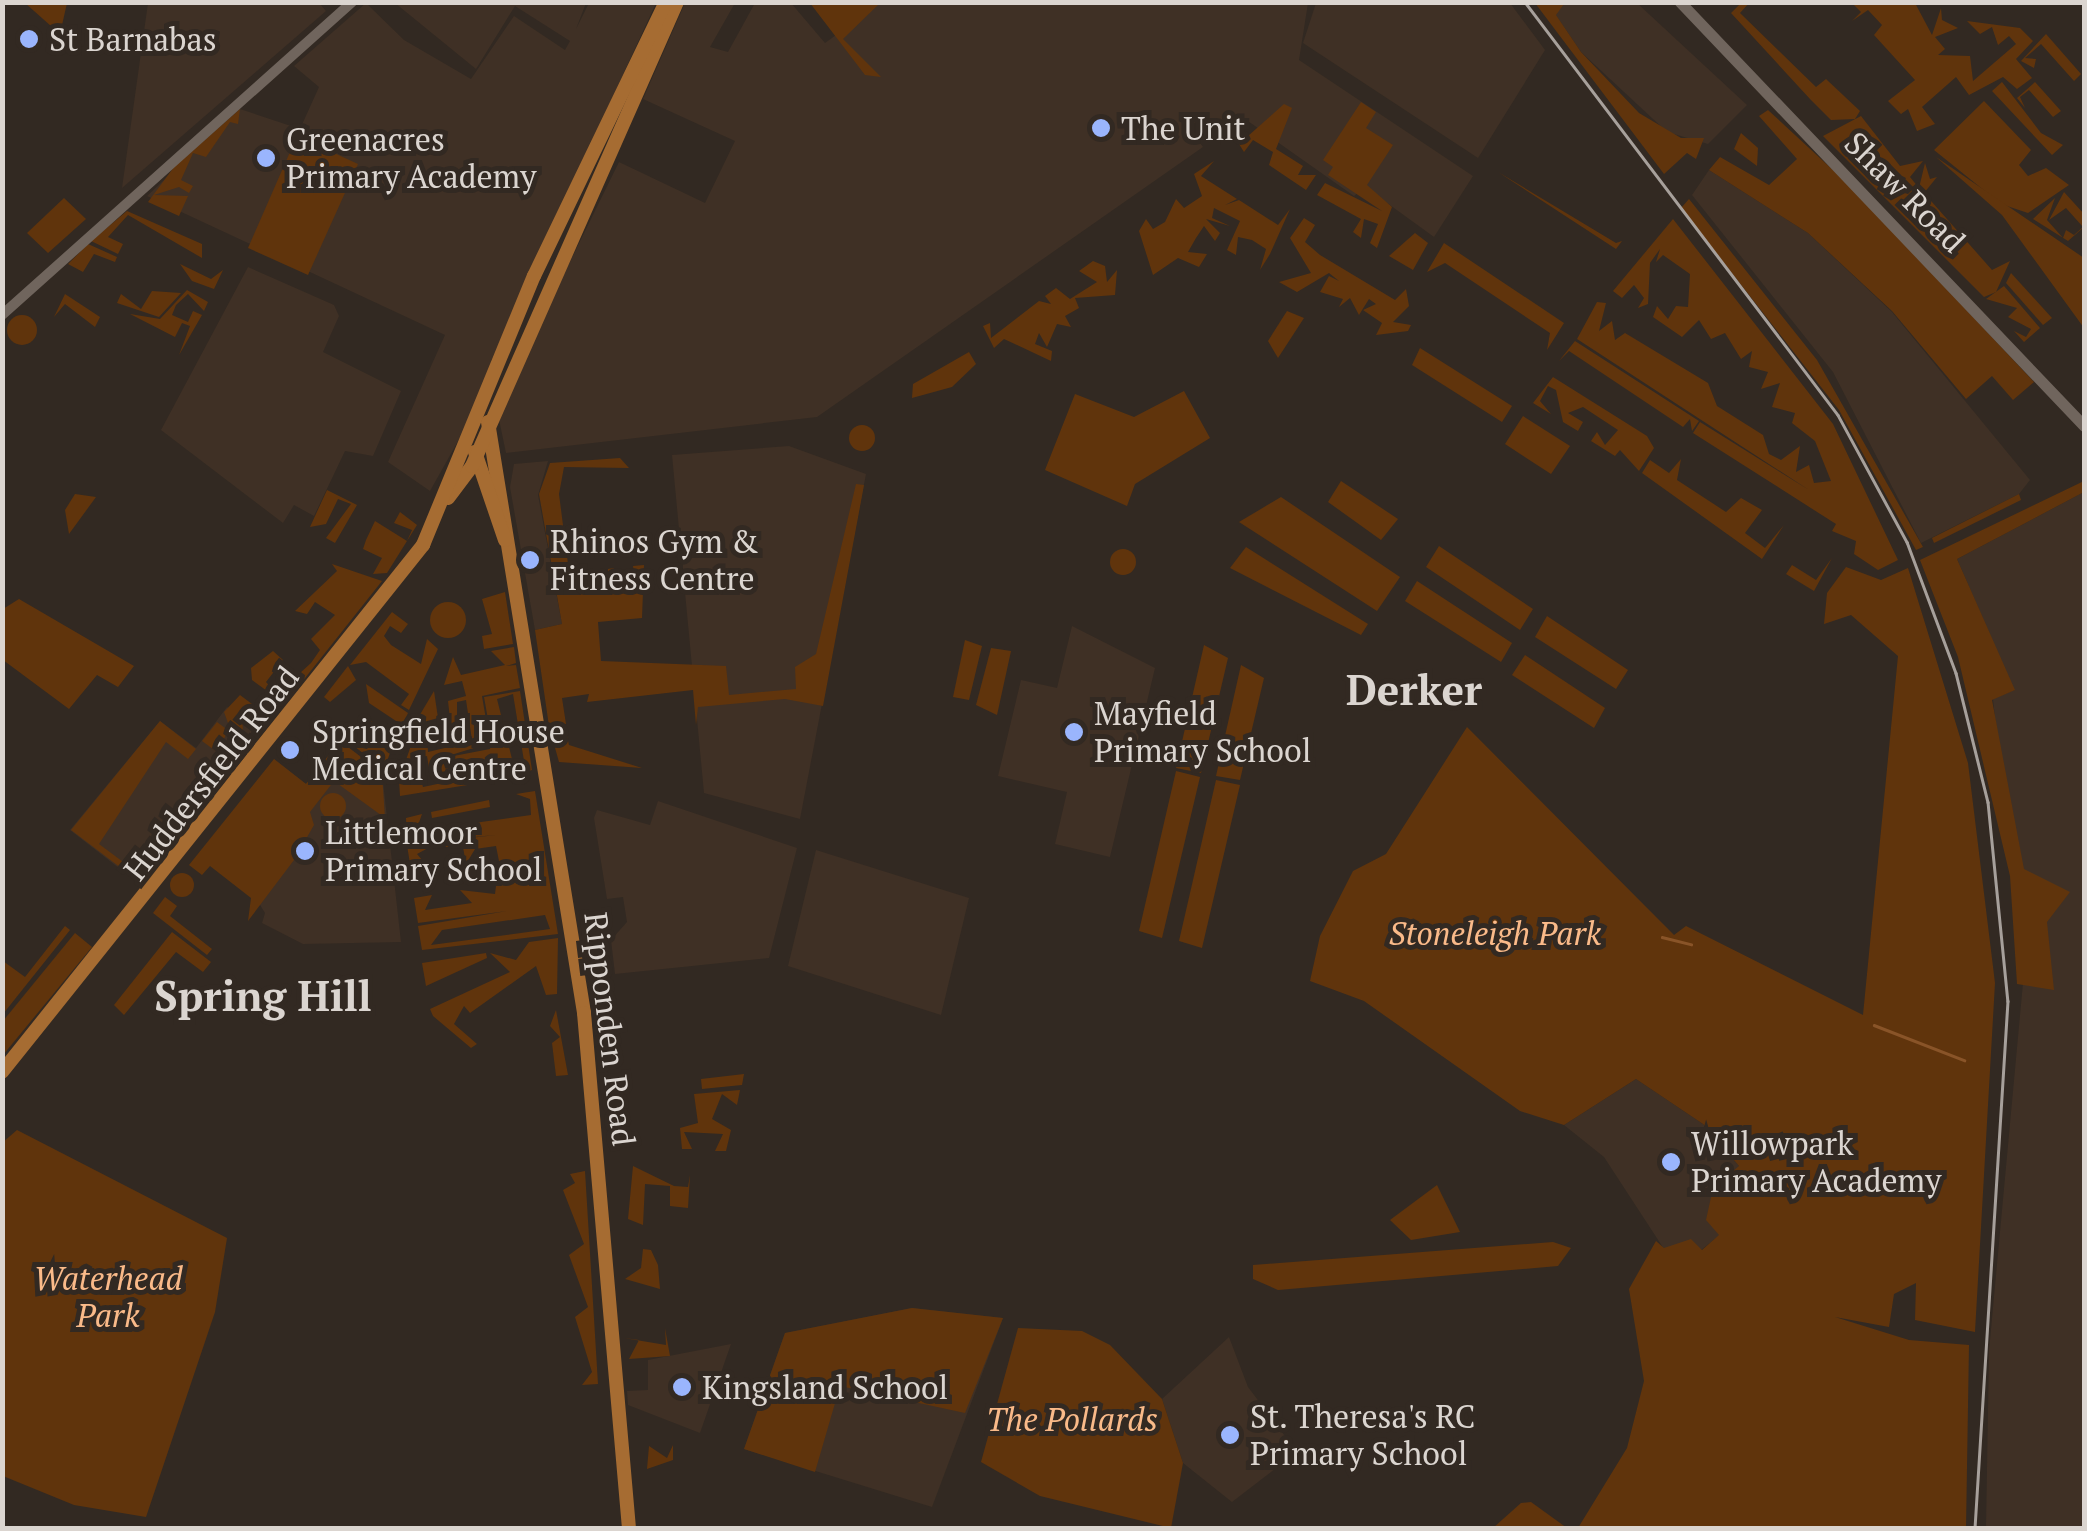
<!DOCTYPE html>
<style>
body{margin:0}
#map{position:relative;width:2087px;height:1531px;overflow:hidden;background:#322922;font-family:"PT Serif",serif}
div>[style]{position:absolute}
.built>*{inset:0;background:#3f3025}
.green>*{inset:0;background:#60340c}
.round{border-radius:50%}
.stream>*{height:2.5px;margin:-1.25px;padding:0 1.25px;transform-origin:1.25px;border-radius:1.25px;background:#895428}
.tertiary>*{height:10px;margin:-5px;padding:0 5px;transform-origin:5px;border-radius:5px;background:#70655d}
.secondary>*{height:11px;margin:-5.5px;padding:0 5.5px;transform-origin:5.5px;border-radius:5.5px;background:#70655d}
.primary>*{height:14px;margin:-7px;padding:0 7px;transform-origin:7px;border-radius:7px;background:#a66c32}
.tram>*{height:2.5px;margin:-1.25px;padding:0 1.25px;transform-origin:1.25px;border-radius:1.25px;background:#a7a09b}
.dots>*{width:28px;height:28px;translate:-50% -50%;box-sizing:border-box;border:5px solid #322922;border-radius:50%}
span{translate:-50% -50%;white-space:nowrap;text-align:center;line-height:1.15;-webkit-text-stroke:10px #322922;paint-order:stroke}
.poi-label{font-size:32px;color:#dbd5d0}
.left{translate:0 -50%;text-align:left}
.street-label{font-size:32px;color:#dbd5d0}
.park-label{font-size:32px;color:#faba89;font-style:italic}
.district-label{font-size:42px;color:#dbd5d0;font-weight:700}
.frame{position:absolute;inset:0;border:5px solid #dbd5d0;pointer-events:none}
</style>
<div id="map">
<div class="built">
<div style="clip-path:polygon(148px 3px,319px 3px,326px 11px,122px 188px)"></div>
<div style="clip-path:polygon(366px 3px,404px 40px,471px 79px,514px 16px,565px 50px,570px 41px,515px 6px,476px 69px,395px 3px,586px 3px,576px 29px,589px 3px,656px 3px,491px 361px,494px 377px,430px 491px,388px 462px,445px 335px,147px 196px,240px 109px,300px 129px,319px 87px,294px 66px)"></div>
<div style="clip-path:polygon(685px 3px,735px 3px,710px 47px,728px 52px,755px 3px,791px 3px,825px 43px,880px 3px,1308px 3px,1299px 60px,1473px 176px,1434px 237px,1365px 187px,1354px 196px,1245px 119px,1215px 139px,1200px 119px,1189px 127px,1203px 147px,817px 417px,506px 453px,497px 410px,619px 162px,705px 203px,735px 141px,643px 99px)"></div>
<div style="clip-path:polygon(1510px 3px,1545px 50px,1478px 158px,1303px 43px,1316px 3px)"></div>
<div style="clip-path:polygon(1563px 3px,1637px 3px,1747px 105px,1708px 144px,1667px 132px,1581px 52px,1555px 14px)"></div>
<div style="clip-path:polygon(1709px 170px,1808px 233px,1892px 312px,2030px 480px,2019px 494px,1921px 543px,1833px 372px,1692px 195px)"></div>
<div style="clip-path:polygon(248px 267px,334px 305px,339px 316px,323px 352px,401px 391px,373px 456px,345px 451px,314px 516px,294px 505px,283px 523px,161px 430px)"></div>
<div style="clip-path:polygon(789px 446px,866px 474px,800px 819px,704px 793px,672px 455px)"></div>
<div style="clip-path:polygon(548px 461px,538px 495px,562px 624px,535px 630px,510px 487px,514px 464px)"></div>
<div style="clip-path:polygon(2084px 492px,2084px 1528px,1986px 1528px,1989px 1351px,2023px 983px,1993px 699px,2014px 690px,1957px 559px)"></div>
<div style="clip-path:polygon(1072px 626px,1155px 668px,1110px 857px,1055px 844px,1067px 792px,998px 776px,1021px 680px,1057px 688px)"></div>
<div style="clip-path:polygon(227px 707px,261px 731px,142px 886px,70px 830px,160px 721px,196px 748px)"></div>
<div style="clip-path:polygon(340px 741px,382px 773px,401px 942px,303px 944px,262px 923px,265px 913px,233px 861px,274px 759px,306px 784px)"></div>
<div style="clip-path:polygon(658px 801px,797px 848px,769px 958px,615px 974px,611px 940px,627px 922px,623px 897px,607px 899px,594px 818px,597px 810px,650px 825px)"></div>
<div style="clip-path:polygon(816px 850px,969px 898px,941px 1015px,788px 966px)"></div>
<div style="clip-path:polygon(1636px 1079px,1703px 1124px,1739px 1166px,1720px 1235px,1701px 1250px,1664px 1249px,1604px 1157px,1564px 1125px)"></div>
<div style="clip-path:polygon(912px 1308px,1003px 1318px,932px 1507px,744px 1449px,785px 1333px)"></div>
<div style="clip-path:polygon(1229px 1337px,1248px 1387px,1297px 1452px,1232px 1502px,1183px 1463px,1162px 1399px)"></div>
<div style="clip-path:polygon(731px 1344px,700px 1433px,628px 1405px,627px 1391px,648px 1390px,648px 1360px)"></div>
</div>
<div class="green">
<div style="clip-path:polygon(1742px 2px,1749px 3px,1740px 13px,1816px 87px,1826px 79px,1860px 111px,1855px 119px,1831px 120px,1810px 99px,1731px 13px)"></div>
<div style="clip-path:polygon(25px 3px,67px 3px,60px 34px)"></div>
<div style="clip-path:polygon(810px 3px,880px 3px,843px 39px,881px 77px,865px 75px)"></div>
<div style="clip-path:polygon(1535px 3px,1564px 4px,1556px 15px,1581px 52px,1639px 113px,1681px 138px,1704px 138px,1696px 159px,1687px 153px,1664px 174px)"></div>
<div style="clip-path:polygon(1852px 3px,1915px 3px,1932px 35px,1941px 8px,1942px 20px,1958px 28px,1935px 37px,1945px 49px,1938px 55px,1970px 56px,1973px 81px,2016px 44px,2009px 36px,1998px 45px,1992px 27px,1980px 34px,1967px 21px,2020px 28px,2033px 41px,2016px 59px,2032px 78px,2017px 89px,2003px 77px,1969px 95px,1956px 77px,1922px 107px,1935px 124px,1917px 131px,1908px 109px,1901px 114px,1888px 101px,1915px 80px,1874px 35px,1882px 25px,1868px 10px,1852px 21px,1861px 12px)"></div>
<div style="clip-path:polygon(2046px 34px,2081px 74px,2074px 81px,2041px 44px,2025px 58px,2036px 59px,2034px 68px,2021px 61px)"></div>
<div style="clip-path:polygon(2002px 82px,2041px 133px,2063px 145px,2052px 155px,1992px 91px)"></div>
<div style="clip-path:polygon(2035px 82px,2061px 111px,2053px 117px,2029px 90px,2020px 97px,2025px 108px,2017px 98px)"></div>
<div style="clip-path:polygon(1984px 101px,2031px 150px,2019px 165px,2028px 176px,2046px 168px,2069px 185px,2028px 213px,2001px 204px,1934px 150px)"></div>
<div style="clip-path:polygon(1361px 102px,1376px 112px,1366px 128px,1393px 145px,1367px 185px,1392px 207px,1377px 248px,1370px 243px,1378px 224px,1364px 219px,1361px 238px,1353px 232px,1361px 219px,1317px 195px,1325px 183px,1382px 211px,1328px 175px,1333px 167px,1323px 160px)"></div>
<div style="clip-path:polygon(1284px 104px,1292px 108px,1276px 149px,1303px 166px,1298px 175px,1316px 175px,1306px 190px,1269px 165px,1273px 152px,1253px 140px,1244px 152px,1239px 144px)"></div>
<div style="clip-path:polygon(240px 109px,238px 124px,230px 122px,206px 157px,193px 153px,181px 180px,193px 186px,189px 193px,179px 187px,154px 195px,188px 196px,179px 216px,148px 202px,174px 167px)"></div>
<div style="clip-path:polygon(1768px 110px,1848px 184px,2034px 382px,2013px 400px,1992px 376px,1966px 399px,1892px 311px,1808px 233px,1709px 170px,1720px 157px,1769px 185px,1797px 159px,1759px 116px)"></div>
<div style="clip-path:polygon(1861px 116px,1900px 166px,1923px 161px,1910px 177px,1919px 188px,1925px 163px,1930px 179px,1937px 177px,1924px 193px,1992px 270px,2010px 261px,1996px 292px,1984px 297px,1823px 136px)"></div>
<div style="clip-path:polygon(1741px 133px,1758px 148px,1757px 166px,1734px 149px)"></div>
<div style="clip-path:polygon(297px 136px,358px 164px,308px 275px,248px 248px)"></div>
<div style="clip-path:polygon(1936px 157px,2084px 258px,2084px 328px,2002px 215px)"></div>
<div style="clip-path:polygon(1214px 161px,1201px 176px,1237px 199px,1225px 205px,1239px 200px,1278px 225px,1290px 209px,1270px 254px,1260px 270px,1266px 249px,1252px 240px,1238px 237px,1236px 255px,1227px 250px,1240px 221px,1214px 208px,1212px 218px,1230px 226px,1206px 219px,1220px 233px,1215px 241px,1204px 226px,1196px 238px,1188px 252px,1207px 254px,1199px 267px,1178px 258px,1153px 275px,1139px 231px,1146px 219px,1153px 229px,1165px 222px,1176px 199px,1184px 208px,1202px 196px,1194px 174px)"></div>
<div style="clip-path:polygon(1498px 172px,1616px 243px,1622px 241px,1616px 249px)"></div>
<div style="clip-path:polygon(2064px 192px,2084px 214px,2084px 227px,2068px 241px,2033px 219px,2055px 198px,2047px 220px,2063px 238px,2066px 230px,2074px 235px,2083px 227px,2066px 208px,2049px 220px)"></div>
<div style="clip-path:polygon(64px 198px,86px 219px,48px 253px,27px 233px)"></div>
<div style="clip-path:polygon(1689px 199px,1817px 360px,1923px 547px,1916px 550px,1839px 410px,1681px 208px)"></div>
<div style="clip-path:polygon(127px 211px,202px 244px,202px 258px,128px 215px,108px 237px,123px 244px,118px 254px,91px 241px)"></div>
<div style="clip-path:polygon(1304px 218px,1315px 225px,1305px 242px,1320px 255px,1395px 300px,1406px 289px,1409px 306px,1393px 322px,1411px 325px,1408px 331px,1376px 335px,1382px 323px,1363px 310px,1376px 304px,1369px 299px,1359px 315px,1350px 298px,1339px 307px,1343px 299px,1320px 292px,1329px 276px,1339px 281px,1329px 273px,1297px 292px,1279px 282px,1311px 273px,1290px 238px)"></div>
<div style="clip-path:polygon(1673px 219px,1833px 424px,1898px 560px,1878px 570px,1854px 554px,1856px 541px,1832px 531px,1836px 524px,1693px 433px,1700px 422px,1809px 490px,1577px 339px,1597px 302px,1606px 303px,1599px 331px,1612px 321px,1615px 340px,1625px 333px,1708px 383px,1717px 406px,1763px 435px,1769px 454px,1781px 460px,1800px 446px,1796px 472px,1809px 465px,1814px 483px,1831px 481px,1815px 441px,1792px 423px,1795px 413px,1772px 407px,1780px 383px,1761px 389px,1768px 372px,1749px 367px,1752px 351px,1741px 359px,1725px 333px,1711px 339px,1699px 320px,1682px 337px,1653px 317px,1657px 306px,1668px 319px,1676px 306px,1688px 307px,1690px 274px,1663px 255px,1656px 262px,1660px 249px,1650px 263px,1648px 304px,1638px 308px,1644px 298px,1634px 285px,1622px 298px,1613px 291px)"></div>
<div style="clip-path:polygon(1415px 233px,1428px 243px,1413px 270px,1389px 256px)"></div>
<div style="clip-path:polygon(1444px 243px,1564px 323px,1547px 350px,1550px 333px,1445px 263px,1427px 272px)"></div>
<div style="clip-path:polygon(88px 244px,117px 257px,115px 262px,94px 254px,83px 272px,68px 264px)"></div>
<div style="clip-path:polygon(1093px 261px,1105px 266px,1107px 282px,1117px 270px,1115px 295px,1075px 298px,1079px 308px,1065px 316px,1071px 327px,1057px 324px,1047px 347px,1039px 333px,1035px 344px,1052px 351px,1051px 361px,1004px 339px,994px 348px,983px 326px,990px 323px,991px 338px,1039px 301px,1051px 304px,1045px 296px,1056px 288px,1070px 299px,1097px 282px,1079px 271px)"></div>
<div style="clip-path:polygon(180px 264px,211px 279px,223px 270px,214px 289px,192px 281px)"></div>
<div style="clip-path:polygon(2011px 273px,2052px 318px,2043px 325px,2006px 283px)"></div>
<div style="clip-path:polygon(2004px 286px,2040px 328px,2024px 342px,2014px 331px,2026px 337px,2031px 329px,2008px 317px,2017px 308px,1986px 299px)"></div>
<div style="clip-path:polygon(187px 290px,208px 302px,204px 311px,188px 294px,176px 305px,172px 315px,188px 322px,193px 311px,202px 315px,179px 355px,190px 326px,182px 323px,175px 337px,130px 314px,160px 319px)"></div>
<div style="clip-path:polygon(152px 291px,181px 293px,159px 317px,117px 303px,121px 294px,141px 309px)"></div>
<div style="clip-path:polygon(65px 294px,100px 317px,95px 327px,65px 304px,54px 317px)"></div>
<div style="clip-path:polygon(1287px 311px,1304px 318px,1278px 358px,1268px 341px)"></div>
<div class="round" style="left:7px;top:315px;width:30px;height:30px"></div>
<div style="clip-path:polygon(1575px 341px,1699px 421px,1692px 431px,1690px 419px,1683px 427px,1569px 351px,1559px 361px)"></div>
<div style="clip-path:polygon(1420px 348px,1512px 406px,1502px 422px,1412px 365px)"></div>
<div style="clip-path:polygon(969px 352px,976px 364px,952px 387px,912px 398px,913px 384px)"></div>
<div style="clip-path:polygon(1553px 377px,1647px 436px,1654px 448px,1639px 471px,1620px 450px,1615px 456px,1591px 441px,1597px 432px,1605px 445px,1618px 430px,1583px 407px,1568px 413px,1583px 422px,1578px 431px,1563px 422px,1556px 390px,1548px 386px,1540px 401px,1551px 414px,1533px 403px)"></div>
<div style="clip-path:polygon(1184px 391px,1210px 438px,1135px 484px,1127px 506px,1045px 470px,1075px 394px,1134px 417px)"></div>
<div style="clip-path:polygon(1523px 416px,1570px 446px,1551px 474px,1505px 444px)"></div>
<div class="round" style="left:849px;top:425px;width:26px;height:26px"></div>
<div style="clip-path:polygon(620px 458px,629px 468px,564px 467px,559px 494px,572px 595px,609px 592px,608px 569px,614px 568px,614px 588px,636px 586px,633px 566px,644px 565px,642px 618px,598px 622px,601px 661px,726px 666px,729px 695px,796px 689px,795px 667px,816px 654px,856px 484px,864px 485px,823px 706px,785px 699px,698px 707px,696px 725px,693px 690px,587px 702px,589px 694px,562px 698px,566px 724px,549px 726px,535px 630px,562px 624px,539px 494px,550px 463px)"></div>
<div style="clip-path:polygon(1681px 459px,1677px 480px,1726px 512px,1741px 498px,1762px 510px,1745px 533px,1765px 548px,1784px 525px,1762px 559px,1642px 473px,1650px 460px,1669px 473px)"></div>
<div style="clip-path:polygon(1341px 481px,1398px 519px,1381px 540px,1328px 502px)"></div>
<div style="clip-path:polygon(2084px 481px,2084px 492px,1957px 559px,2015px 690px,1992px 700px,2024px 869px,2070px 892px,2047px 922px,2054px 990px,2017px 984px,2010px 876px,1958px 657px,1920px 560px)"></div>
<div style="clip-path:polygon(327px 490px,357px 505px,335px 543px,326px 538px,351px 504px,338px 499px,326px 524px,310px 527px)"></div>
<div style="clip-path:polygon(75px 494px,96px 497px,69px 534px,65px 510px)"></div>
<div style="clip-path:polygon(2019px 494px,2021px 500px,1934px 543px,1932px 538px)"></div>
<div style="clip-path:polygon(1281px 497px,1400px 577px,1377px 611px,1239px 522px)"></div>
<div style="clip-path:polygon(400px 512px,417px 525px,387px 573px,373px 574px,382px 558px,363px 549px,366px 540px,375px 521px,407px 541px,412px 530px,394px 523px)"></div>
<div style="clip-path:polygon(1439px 546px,1533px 609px,1520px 630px,1426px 567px)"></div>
<div style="clip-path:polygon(1246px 547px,1368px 624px,1361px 635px,1230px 568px)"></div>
<div class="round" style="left:1110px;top:549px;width:26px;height:26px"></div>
<div style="clip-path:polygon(1832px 558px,1814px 591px,1786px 574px,1792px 565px,1816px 580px)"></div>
<div style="clip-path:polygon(332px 564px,382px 581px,290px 697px,278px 699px,252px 680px,251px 668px,273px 651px,283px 660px,266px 682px,277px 694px,311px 663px,320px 650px,311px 639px,335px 615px,315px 602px,307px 614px,295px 611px,337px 571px)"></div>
<div style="clip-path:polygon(1846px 567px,1881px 580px,1908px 568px,1968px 763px,1995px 983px,1975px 1332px,1915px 1320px,1916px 1283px,1894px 1294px,1889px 1327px,1835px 1317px,1909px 1340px,1969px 1345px,1966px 1528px,1578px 1528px,1627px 1448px,1644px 1381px,1629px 1289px,1656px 1241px,1664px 1248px,1691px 1239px,1702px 1250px,1719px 1235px,1706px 1220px,1713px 1188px,1739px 1166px,1703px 1124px,1636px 1079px,1564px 1125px,1520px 1111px,1364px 1001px,1310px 981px,1320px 936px,1353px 871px,1386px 854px,1467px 727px,1674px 935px,1686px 926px,1863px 1015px,1898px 656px,1851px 615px,1824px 624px,1827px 593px)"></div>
<div style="clip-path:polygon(1417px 581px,1512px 643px,1501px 662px,1405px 601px)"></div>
<div style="clip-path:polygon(505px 592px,513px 644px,484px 649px,482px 636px,492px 634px,482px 599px)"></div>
<div style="clip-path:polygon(19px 599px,134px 666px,118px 687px,97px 675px,69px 709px,3px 660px,3px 609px)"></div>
<div class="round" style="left:430px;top:602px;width:36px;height:36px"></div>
<div style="clip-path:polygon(392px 612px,408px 624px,401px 633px,390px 626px,384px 636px,391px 645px,421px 664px,427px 639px,438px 649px,409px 710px,401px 705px,409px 694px,366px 662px,350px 665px)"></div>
<div style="clip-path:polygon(1547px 616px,1628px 670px,1616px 689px,1535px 637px)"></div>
<div style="clip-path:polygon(965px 640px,982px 646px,969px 700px,953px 697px)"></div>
<div style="clip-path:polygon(1204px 645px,1228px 658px,1201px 773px,1176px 768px)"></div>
<div style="clip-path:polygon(evenodd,514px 647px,516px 663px,506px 666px,516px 665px,520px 688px,482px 696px,490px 743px,438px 759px,490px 749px,492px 742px,484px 697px,520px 691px,532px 770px,514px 776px,525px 767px,513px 694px,497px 699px,512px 759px,430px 774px,427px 756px,417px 758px,420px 774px,400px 777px,414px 737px,427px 734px,428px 752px,453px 746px,448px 701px,466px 696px,462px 681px,444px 685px,453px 657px,461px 675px,505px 665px,491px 651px,514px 647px,466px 700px,472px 740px,457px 745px,457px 702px,466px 700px)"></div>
<div style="clip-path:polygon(991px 648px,1011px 651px,997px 715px,976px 705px)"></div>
<div style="clip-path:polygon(1525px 655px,1605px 708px,1594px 728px,1512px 675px)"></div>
<div style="clip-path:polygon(1241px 665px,1264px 678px,1240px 780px,1216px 776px)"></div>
<div style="clip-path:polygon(348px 666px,356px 680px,330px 702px,324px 697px)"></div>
<div style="clip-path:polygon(366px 684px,408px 713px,402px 725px,369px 703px)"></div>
<div style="clip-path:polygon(434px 691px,438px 718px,420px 723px,418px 718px)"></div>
<div style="clip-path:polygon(240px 695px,268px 716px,260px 731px,242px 719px,243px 730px,228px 723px,224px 712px)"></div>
<div style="clip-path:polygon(160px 721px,196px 749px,188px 759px,166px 742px,99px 844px,146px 879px,142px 884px,71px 830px)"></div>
<div style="clip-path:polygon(371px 721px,397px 733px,384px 770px,354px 746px,367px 749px,375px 737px,365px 729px)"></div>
<div style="clip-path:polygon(217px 722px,237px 737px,227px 733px,217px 752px,202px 741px)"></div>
<div style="clip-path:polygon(565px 727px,569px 745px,642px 768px,559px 762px,550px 730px)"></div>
<div style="clip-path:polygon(340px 741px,382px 773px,385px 818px,334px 781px,310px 812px,314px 825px,294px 860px,248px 921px,251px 898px,210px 866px,202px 875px,189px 865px,274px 759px,306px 784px)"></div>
<div style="clip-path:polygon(1176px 771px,1200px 777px,1162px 938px,1139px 931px)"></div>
<div style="clip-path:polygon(485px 774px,486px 782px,400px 796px,399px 780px,420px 776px,423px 787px)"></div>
<div style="clip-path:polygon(1216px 780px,1240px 785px,1202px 948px,1179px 941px)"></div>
<div style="clip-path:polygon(evenodd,535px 791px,558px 934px,422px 950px,418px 926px,507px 911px,418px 923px,414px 898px,432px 895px,425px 910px,472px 903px,460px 890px,495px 894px,499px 861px,496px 846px,475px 849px,466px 864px,463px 847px,430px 847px,417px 854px,428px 867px,411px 870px,407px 845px,496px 835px,407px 843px,406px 818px,422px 814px,416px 831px,531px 815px,530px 799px,516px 794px,535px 791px,545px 915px,550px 929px,431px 945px,442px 930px,545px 915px)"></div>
<div class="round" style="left:320px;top:793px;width:26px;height:26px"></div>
<div style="clip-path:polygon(489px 800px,490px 807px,432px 818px,431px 812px)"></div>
<div class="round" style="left:170px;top:873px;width:24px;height:24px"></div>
<div style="clip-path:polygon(165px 897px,177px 906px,170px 916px,212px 949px,207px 955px,153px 913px)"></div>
<div style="clip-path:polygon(65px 926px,70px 930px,3px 1014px,3px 961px,25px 977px)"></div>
<div style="clip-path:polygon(172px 932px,211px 962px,203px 972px,176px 952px,124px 1015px,114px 1005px)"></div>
<div style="clip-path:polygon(75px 933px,92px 947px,3px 1055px,3px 1021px)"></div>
<div style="clip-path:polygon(558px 938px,557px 994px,546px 995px,536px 966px,470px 1013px,464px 1006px,454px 1024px,477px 1044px,471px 1048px,433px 1016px,430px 1009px,510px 972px,490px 953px,516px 960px,529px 942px)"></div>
<div style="clip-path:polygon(486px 953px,487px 958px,426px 986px,422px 963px)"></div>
<div style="clip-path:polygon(556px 1010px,568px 1075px,556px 1076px,552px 1043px,560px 1037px,550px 1026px)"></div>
<div style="clip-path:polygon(744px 1074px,742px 1085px,702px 1089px,701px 1079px)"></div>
<div style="clip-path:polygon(740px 1090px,737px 1105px,722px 1094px,712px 1119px,731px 1130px,726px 1151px,715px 1151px,723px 1134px,684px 1132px,692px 1149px,682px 1149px,680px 1128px,698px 1123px,694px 1094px)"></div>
<div style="clip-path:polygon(17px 1130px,227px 1238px,215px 1312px,146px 1517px,74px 1505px,3px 1476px,2px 1143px)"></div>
<div style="clip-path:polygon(633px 1166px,674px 1186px,688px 1187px,690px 1175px,688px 1208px,670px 1206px,670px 1186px,645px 1184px,643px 1225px,628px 1219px)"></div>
<div style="clip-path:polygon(585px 1171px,598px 1384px,582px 1385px,592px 1372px,575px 1317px,588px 1307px,569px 1255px,584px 1244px,563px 1190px,575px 1183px,570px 1174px)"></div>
<div style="clip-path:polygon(1437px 1185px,1460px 1232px,1411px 1240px,1390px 1220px)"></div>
<div style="clip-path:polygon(1553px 1242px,1571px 1248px,1558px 1266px,1278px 1290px,1253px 1279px,1253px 1265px)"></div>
<div style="clip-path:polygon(643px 1249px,651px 1250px,658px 1265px,660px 1289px,625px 1279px,641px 1268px)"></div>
<div style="clip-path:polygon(912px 1308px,1003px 1318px,965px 1413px,840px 1386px,815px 1472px,744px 1449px,785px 1333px)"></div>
<div style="clip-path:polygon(665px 1328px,670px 1356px,629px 1359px,639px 1340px,624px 1338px,666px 1345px)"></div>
<div style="clip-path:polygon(1018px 1328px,1082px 1331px,1110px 1345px,1162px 1399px,1183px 1463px,1171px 1528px,1040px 1496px,981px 1462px)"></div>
<div style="clip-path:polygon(673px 1445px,673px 1460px,647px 1469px,649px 1446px,667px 1458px)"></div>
<div style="clip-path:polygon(1531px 1502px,1567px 1528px,1493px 1528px,1521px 1503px)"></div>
</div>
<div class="stream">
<div style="left:1662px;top:937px;width:30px;rotate:14deg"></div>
<div style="left:1874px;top:1025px;width:97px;rotate:21.3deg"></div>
</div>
<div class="tertiary">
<div style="left:2px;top:315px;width:470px;rotate:-41.8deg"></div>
</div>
<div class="secondary">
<div style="left:1680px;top:2px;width:586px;rotate:46.38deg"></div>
</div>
<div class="primary">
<div style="left:488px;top:422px;width:599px;rotate:80.77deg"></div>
<div style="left:584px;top:1013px;width:517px;rotate:85.01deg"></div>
<div style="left:475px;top:452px;width:93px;rotate:71.2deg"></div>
<div style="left:448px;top:498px;width:40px;rotate:-53deg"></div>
<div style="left:472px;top:466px;width:507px;rotate:-66.16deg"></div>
<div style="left:2px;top:1072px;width:675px;rotate:-51.38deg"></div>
<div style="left:423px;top:545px;width:291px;rotate:-67.6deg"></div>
<div style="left:534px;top:276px;width:304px;rotate:-64.3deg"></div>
</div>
<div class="tram">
<div style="left:1525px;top:2px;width:518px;rotate:52.84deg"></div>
<div style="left:1838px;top:415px;width:145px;rotate:61.5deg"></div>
<div style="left:1907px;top:542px;width:140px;rotate:69.5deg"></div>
<div style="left:1956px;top:673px;width:133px;rotate:76.1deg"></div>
<div style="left:1988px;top:802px;width:200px;rotate:84.3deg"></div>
<div style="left:2008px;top:1001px;width:528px;rotate:93.58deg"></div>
</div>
<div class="dots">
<div style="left:29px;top:39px;background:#9ab5fd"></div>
<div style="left:1101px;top:128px;background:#9ab5fd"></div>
<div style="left:266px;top:158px;background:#9ab5fd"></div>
<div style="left:530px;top:560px;background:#9ab5fd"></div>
<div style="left:1074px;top:732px;background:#9ab5fd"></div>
<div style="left:290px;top:750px;background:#9ab5fd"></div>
<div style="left:305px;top:851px;background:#9ab5fd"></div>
<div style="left:1671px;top:1162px;background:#9ab5fd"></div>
<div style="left:682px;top:1387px;background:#9ab5fd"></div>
<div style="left:1230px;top:1435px;background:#9ab5fd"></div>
</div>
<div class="poi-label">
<span class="left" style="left:49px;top:39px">St Barnabas</span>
<span class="left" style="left:1121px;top:128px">The Unit</span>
<span class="left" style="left:286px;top:158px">Greenacres<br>Primary Academy</span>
<span class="left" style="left:550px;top:560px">Rhinos Gym &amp;<br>Fitness Centre</span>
<span class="left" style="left:1094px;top:732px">Mayfield<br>Primary School</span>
<span class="left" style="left:312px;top:750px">Springfield House<br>Medical Centre</span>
<span class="left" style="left:325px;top:851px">Littlemoor<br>Primary School</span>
<span class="left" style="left:1691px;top:1162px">Willowpark<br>Primary Academy</span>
<span class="left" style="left:702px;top:1387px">Kingsland School</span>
<span class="left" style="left:1250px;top:1435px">St. Theresa's RC<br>Primary School</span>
</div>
<div class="street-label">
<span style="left:1905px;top:192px;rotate:45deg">Shaw Road</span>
<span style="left:211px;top:773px;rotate:-52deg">Huddersfield Road</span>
<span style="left:610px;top:1029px;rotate:83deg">Ripponden Road</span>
</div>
<div class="park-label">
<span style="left:1495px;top:933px">Stoneleigh Park</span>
<span style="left:108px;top:1297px">Waterhead<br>Park</span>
<span style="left:1072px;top:1419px">The Pollards</span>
</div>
<div class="district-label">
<span style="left:1414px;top:689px">Derker</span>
<span style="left:263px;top:995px">Spring Hill</span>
</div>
<div class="frame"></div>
</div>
